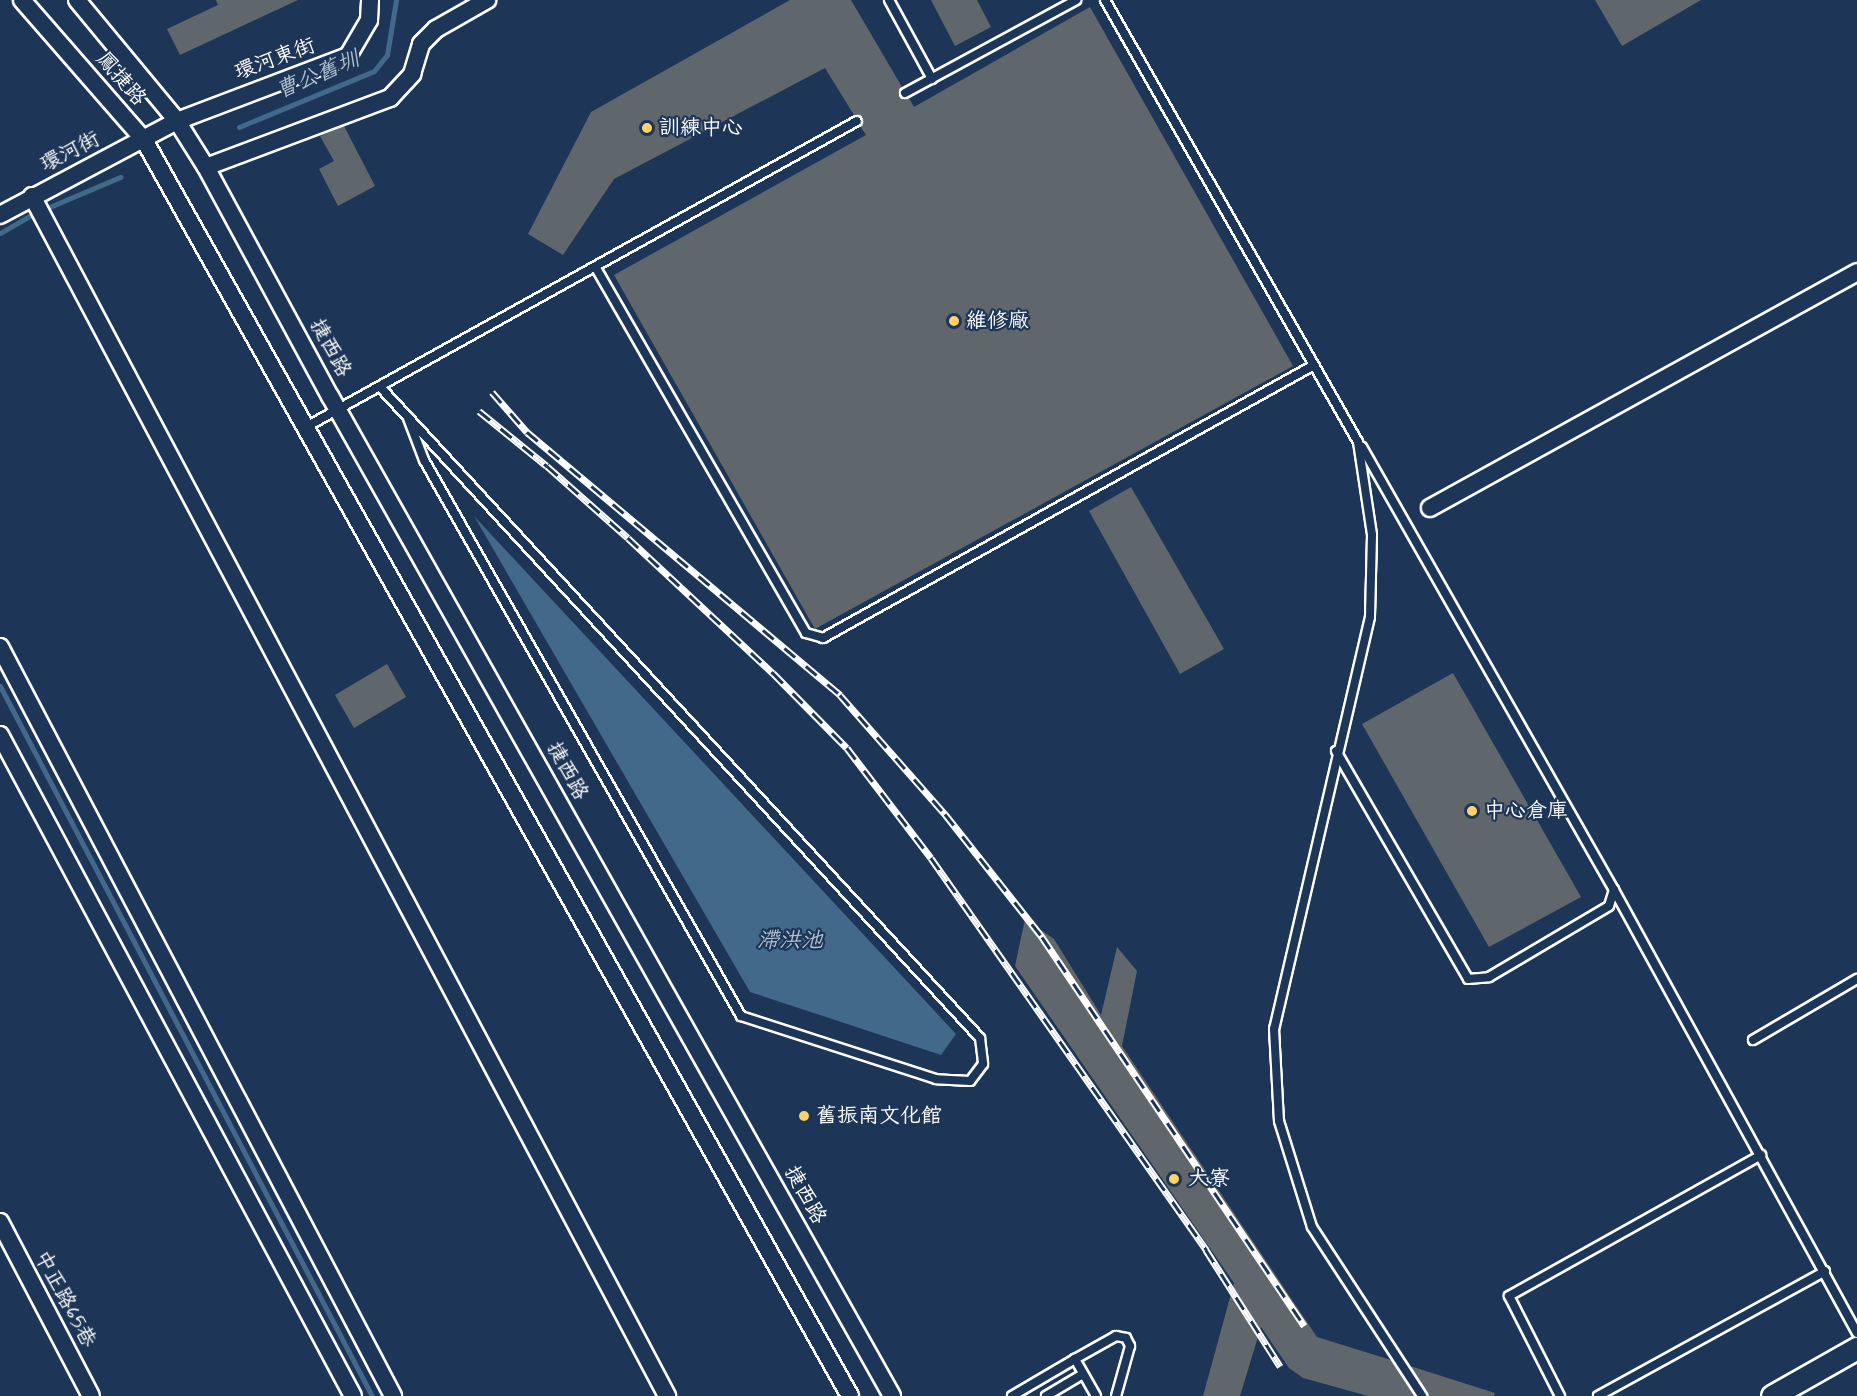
<!DOCTYPE html>
<meta charset="utf-8">
<style>
body{margin:0}
#map{position:relative;width:1857px;height:1396px;overflow:hidden;background:#1d3557;font-family:Mynerve,"LXGW WenKai TC",sans-serif}
div>[style]{position:absolute}
.water>*{inset:0;background:#42698a}
.stream>*{height:5px;margin:-2.5px;padding:0 2.5px;transform-origin:2.5px;border-radius:2.5px;background:#42698a}
.building>*{inset:0;background:#60676c}
.roads{filter:drop-shadow(2px 0 #fff) drop-shadow(-2px 0 #fff) drop-shadow(0 2px #fff) drop-shadow(0 -2px #fff)}
.service>*{height:8px;margin:-4px;padding:0 4px;transform-origin:4px;border-radius:4px;background:#1d3557}
.minor>*{height:16px;margin:-8px;padding:0 8px;transform-origin:8px;border-radius:8px;background:#1d3557}
.tertiary>*{height:21px;margin:-10.5px;padding:0 10.5px;transform-origin:10.5px;border-radius:10.5px;background:#1d3557}
.rail>*{height:7px;margin-top:-3.5px;transform-origin:0;background:repeating-linear-gradient(90deg,#1d3557 0 14px,#fff 0 28px);box-sizing:border-box;border-block:2px solid #fff}
.dots>*{width:16px;height:16px;translate:-50% -50%;box-sizing:border-box;border:3px solid #1d3557;border-radius:50%}
span{translate:-50% -50%;white-space:nowrap;text-align:center;line-height:1.15;-webkit-text-stroke:4.5px #1d3557;paint-order:stroke}
.street-label{font-size:21px;color:#fff}
.poi-label{font-size:21px;color:#fff}
.left{translate:0 -50%;text-align:left}
.water-label{font-size:22px;color:#b3c3d0;font-style:italic}
</style>
<div id="map">
<div class="water">
<div style="clip-path:polygon(474px 516px,956px 1034px,941px 1055px,750px 992px)"></div>
</div>
<div class="stream">
<div style="left:239px;top:127px;width:146px;rotate:-22.5deg"></div>
<div style="left:374px;top:71px;width:21px;rotate:-51deg"></div>
<div style="left:387px;top:55px;width:56px;rotate:-80.7deg"></div>
<div style="left:0;top:233px;width:38px;rotate:-30deg"></div>
<div style="left:33px;top:214px;width:95px;rotate:-23deg"></div>
<div style="left:0;top:686px;width:802px;rotate:62.35deg"></div>
</div>
<div class="building">
<div style="clip-path:polygon(216px 0,298px 0,180px 55px,167px 29px,218px 5px)"></div>
<div style="clip-path:polygon(790px 0,851px 0,902px 87px,900px 97px,909px 98px,914px 107px,1090px 7px,1293px 366px,815px 629px,614px 275px,866px 135px,860px 126px,862px 117px,854px 115px,825px 68px,614px 179px,563px 255px,528px 234px,591px 112px)"></div>
<div style="clip-path:polygon(931px 0,977px 0,991px 27px,955px 46px)"></div>
<div style="clip-path:polygon(1595px 0,1701px 0,1622px 46px)"></div>
<div style="clip-path:polygon(344px 126px,375px 186px,338px 206px,319px 169px,334px 161px,320px 136px)"></div>
<div style="clip-path:polygon(1131px 487px,1224px 649px,1180px 674px,1089px 511px)"></div>
<div style="clip-path:polygon(387px 664px,406px 697px,354px 728px,335px 695px)"></div>
<div style="clip-path:polygon(1453px 673px,1581px 897px,1489px 947px,1362px 724px)"></div>
<div style="clip-path:polygon(1025px 919px,1054px 939px,1101px 1015px,1117px 947px,1137px 971px,1122px 1046px,1317px 1337px,1391px 1360px,1414px 1396px,1368px 1396px,1303px 1378px,1289px 1368px,1261px 1327px,1240px 1396px,1203px 1396px,1234px 1283px,1015px 966px)"></div>
<div style="clip-path:polygon(1410px 1366px,1495px 1393px,1494px 1396px,1428px 1396px)"></div>
</div>
<div class="roads">
<div class="service">
<div style="left:889px;top:0;width:90px;rotate:61.4deg"></div>
<div style="left:1105px;top:0;width:509px;rotate:60.21deg"></div>
<div style="left:1358px;top:442px;width:94px;rotate:81.4deg"></div>
<div style="left:1372px;top:535px;width:82px;rotate:91.4deg"></div>
<div style="left:1370px;top:617px;width:423px;rotate:103.1deg"></div>
<div style="left:1274px;top:1029px;width:92px;rotate:86.9deg"></div>
<div style="left:1279px;top:1121px;width:111px;rotate:72.7deg"></div>
<div style="left:1312px;top:1227px;width:202px;rotate:56.9deg"></div>
<div style="left:905px;top:93px;width:195px;rotate:-28.5deg"></div>
<div style="left:596px;top:268px;width:421px;rotate:60.1deg"></div>
<div style="left:806px;top:633px;width:18px;rotate:16deg"></div>
<div style="left:823px;top:638px;width:562px;rotate:-29.07deg"></div>
<div style="left:381px;top:388px;width:884px;rotate:47.34deg"></div>
<div style="left:980px;top:1038px;width:26px;rotate:83deg"></div>
<div style="left:983px;top:1064px;width:21px;rotate:127deg"></div>
<div style="left:970px;top:1081px;width:34px;rotate:-177deg"></div>
<div style="left:936px;top:1079px;width:205px;rotate:-162.1deg"></div>
<div style="left:741px;top:1016px;width:640px;rotate:-119.69deg"></div>
<div style="left:424px;top:460px;width:45px;rotate:-110.9deg"></div>
<div style="left:306px;top:427px;width:630px;rotate:-29.05deg"></div>
<div style="left:1362px;top:447px;width:510px;rotate:60.37deg"></div>
<div style="left:1614px;top:890px;width:505px;rotate:61.25deg"></div>
<div style="left:1336px;top:751px;width:263px;rotate:59.9deg"></div>
<div style="left:1468px;top:979px;width:21px;rotate:-5deg"></div>
<div style="left:1489px;top:977px;width:139px;rotate:-30.6deg"></div>
<div style="left:1609px;top:906px;width:17px;rotate:-73deg"></div>
<div style="left:1753px;top:1040px;width:121px;rotate:-30.4deg"></div>
<div style="left:1012px;top:1396px;width:73px;rotate:-30.4deg"></div>
<div style="left:1046px;top:1396px;width:43px;rotate:-30.7deg"></div>
<div style="left:1096px;top:1396px;width:43px;rotate:-119.6deg"></div>
<div style="left:1075px;top:1359px;width:47px;rotate:-29.3deg"></div>
<div style="left:1116px;top:1336px;width:10px;rotate:11deg"></div>
<div style="left:1126px;top:1338px;width:9px;rotate:63deg"></div>
<div style="left:1130px;top:1346px;width:52px;rotate:105.6deg"></div>
<div style="left:1560px;top:1396px;width:112px;rotate:-117deg"></div>
<div style="left:1509px;top:1296px;width:289px;rotate:-29.2deg"></div>
<div style="left:1598px;top:1396px;width:259px;rotate:-28.8deg"></div>
</div>
<div class="minor">
<div style="left:22px;top:0;width:186px;rotate:48.9deg"></div>
<div style="left:144px;top:140px;width:1441px;rotate:60.66deg"></div>
<div style="left:77px;top:0;width:157px;rotate:50.4deg"></div>
<div style="left:177px;top:121px;width:54px;rotate:57.8deg"></div>
<div style="left:206px;top:167px;width:260px;rotate:61.6deg"></div>
<div style="left:330px;top:396px;width:1147px;rotate:60.66deg"></div>
<div style="left:206px;top:167px;width:197px;rotate:-20.6deg"></div>
<div style="left:390px;top:98px;width:33px;rotate:-47deg"></div>
<div style="left:412px;top:74px;width:31px;rotate:-73deg"></div>
<div style="left:421px;top:44px;width:21px;rotate:-45deg"></div>
<div style="left:436px;top:29px;width:59px;rotate:-29.6deg"></div>
<div style="left:32px;top:196px;width:1358px;rotate:62.11deg"></div>
<div style="left:0;top:215px;width:200px;rotate:-28deg"></div>
<div style="left:177px;top:121px;width:183px;rotate:-20.8deg"></div>
<div style="left:348px;top:56px;width:42px;rotate:-59.7deg"></div>
<div style="left:369px;top:20px;width:20px;rotate:-87deg"></div>
<div style="left:1430px;top:508px;width:488px;rotate:-28.9deg"></div>
<div style="left:0;top:647px;width:846px;rotate:62.31deg"></div>
<div style="left:0;top:735px;width:749px;rotate:61.9deg"></div>
<div style="left:0;top:1222px;width:196px;rotate:62.4deg"></div>
</div>
<div class="tertiary">
<div style="left:1772px;top:1396px;width:98px;rotate:-29.5deg"></div>
</div>
</div>
<div class="rail">
<div style="left:492px;top:392px;width:53px;rotate:48.8deg"></div>
<div style="left:527px;top:432px;width:409px;rotate:40deg"></div>
<div style="left:840px;top:695px;width:159px;rotate:48.6deg"></div>
<div style="left:945px;top:814px;width:157px;rotate:51.7deg"></div>
<div style="left:1042px;top:937px;width:469px;rotate:56deg"></div>
<div style="left:479px;top:411px;width:87px;rotate:39deg"></div>
<div style="left:547px;top:466px;width:108px;rotate:41.6deg"></div>
<div style="left:628px;top:538px;width:198px;rotate:43deg"></div>
<div style="left:773px;top:673px;width:105px;rotate:45.4deg"></div>
<div style="left:847px;top:748px;width:138px;rotate:52.6deg"></div>
<div style="left:931px;top:858px;width:479px;rotate:54.9deg"></div>
<div style="left:1206px;top:1250px;width:138px;rotate:57.5deg"></div>
</div>
<div class="dots">
<div style="left:647px;top:128px;background:#ffd166"></div>
<div style="left:954px;top:321px;background:#ffd166"></div>
<div style="left:1472px;top:811px;background:#ffd166"></div>
<div style="left:804px;top:1116px;background:#ffd166"></div>
<div style="left:1174px;top:1179px;background:#ffd166"></div>
</div>
<div class="street-label">
<span style="left:275px;top:59px;rotate:-20deg">環河東街</span>
<span style="left:121px;top:79px;rotate:49deg">鳳捷路</span>
<span style="left:70px;top:152px;rotate:-27deg">環河街</span>
<span style="left:330px;top:348px;rotate:61deg">捷西路</span>
<span style="left:567px;top:771px;rotate:61deg">捷西路</span>
<span style="left:805px;top:1195px;rotate:61deg">捷西路</span>
<span style="left:65px;top:1299px;rotate:62deg">中正路65巷</span>
</div>
<div class="poi-label">
<span class="left" style="left:659px;top:128px">訓練中心</span>
<span class="left" style="left:966px;top:321px">維修廠</span>
<span class="left" style="left:1484px;top:811px">中心倉庫</span>
<span class="left" style="left:816px;top:1116px">舊振南文化館</span>
<span class="left" style="left:1188px;top:1179px">大寮</span>
</div>
<div class="water-label">
<span style="left:318px;top:76px;rotate:-23deg">曹公舊圳</span>
<span style="left:790px;top:942px">滯洪池</span>
</div>
</div>
